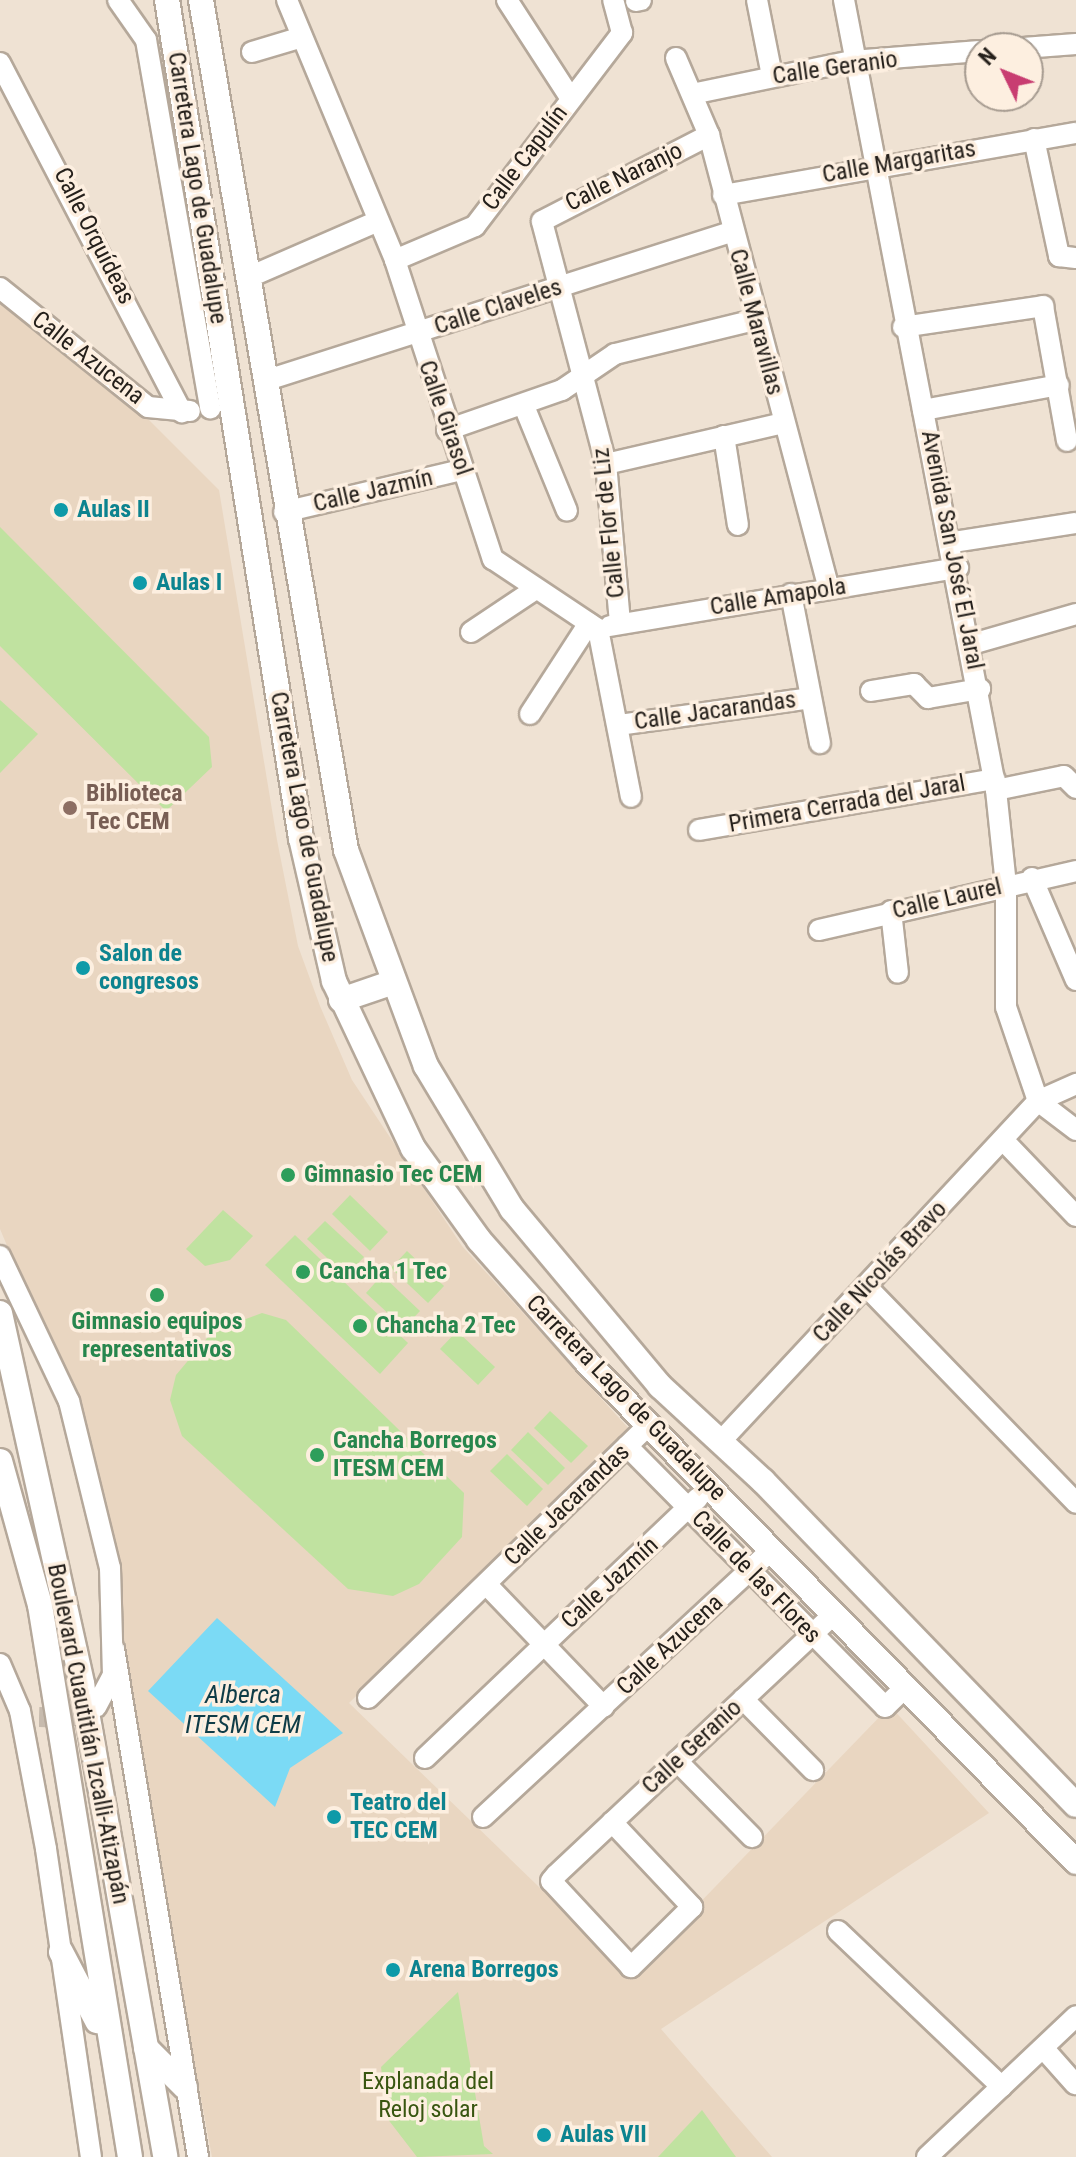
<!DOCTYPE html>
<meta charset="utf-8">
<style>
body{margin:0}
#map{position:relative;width:1076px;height:2157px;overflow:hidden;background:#efe2d3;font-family:"Roboto Condensed",sans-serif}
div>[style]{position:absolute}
.built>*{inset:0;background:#e9d6c1}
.green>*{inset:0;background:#c0e2a0}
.water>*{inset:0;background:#7bdaf5}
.minor-tunnel>*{height:20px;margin-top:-10px;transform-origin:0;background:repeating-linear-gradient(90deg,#c7bbae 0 20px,transparent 0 30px)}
.roads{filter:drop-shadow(2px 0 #b5a89a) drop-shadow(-2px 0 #b5a89a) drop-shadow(0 2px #b5a89a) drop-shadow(0 -2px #b5a89a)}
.minor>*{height:20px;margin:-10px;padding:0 10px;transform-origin:10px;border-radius:10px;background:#fff}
.major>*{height:24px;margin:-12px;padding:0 12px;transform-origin:12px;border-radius:12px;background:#fff}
.dots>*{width:22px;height:22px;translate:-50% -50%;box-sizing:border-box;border:4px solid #fdefe0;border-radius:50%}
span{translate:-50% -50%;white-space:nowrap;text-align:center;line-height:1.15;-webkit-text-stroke:7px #fdefe0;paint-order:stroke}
.street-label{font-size:24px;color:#25201b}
.culture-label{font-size:24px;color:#0d838f;font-weight:700}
.left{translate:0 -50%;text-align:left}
.education-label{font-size:24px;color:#785e54;font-weight:700}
.leisure-label{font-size:24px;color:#27864d;font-weight:700}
.park-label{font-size:24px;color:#385610}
.water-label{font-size:26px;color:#0f3c47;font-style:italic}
.north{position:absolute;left:964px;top:32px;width:80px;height:80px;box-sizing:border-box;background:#fdefe0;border:2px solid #a79c91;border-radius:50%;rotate:313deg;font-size:22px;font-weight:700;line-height:32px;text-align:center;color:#25201b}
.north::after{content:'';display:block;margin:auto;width:28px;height:36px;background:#c83d71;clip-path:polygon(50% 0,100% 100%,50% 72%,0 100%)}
</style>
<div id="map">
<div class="built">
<div style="clip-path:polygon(0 300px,148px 419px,219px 490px,277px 840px,298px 946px,320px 1006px,352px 1080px,462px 1246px,630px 1430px,349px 1703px,630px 1975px,890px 1706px,989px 1813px,661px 2029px,772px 2157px,212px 2157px,67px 1387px,0 1229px)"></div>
</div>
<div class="green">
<div style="clip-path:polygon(0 527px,209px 737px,212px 767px,166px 811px,0 646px)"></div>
<div style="clip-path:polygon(0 700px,38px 734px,0 773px)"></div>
<div style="clip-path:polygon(350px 1195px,388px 1232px,370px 1251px,332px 1214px)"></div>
<div style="clip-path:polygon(223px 1210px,253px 1236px,230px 1260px,205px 1266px,186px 1249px)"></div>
<div style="clip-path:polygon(325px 1221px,364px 1257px,346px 1276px,307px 1239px)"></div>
<div style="clip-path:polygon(295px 1235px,408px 1343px,380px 1374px,265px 1265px)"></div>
<div style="clip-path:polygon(407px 1251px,444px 1286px,428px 1303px,391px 1268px)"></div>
<div style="clip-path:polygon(382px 1275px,420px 1311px,404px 1328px,366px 1293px)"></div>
<div style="clip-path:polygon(262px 1313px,286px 1320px,464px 1493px,462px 1537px,419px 1584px,393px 1596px,348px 1589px,182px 1436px,170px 1400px,176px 1375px,213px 1331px)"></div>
<div style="clip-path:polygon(457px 1331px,495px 1367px,478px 1385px,440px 1349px)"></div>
<div style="clip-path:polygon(550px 1411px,588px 1446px,571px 1463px,534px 1428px)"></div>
<div style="clip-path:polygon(528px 1432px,565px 1468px,548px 1485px,511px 1450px)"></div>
<div style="clip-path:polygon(507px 1454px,543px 1489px,527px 1506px,490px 1471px)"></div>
<div style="clip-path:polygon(458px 1992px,484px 2146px,493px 2154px,417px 2157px,387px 2118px,381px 2067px)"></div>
<div style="clip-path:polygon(702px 2110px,736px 2157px,658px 2157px)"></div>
</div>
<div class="water">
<div style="clip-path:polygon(217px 1618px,343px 1733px,290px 1768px,275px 1807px,148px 1691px)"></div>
</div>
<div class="minor-tunnel">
<div style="left:39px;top:1717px;width:29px;rotate:2deg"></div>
<div style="left:68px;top:1718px;width:30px;rotate:-21deg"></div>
</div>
<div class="roads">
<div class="minor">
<div style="left:118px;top:0;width:49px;rotate:55deg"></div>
<div style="left:146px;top:40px;width:374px;rotate:80.1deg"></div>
<div style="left:287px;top:0;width:282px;rotate:67.4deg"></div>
<div style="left:395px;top:260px;width:315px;rotate:71.9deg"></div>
<div style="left:493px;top:559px;width:126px;rotate:33.7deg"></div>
<div style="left:598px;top:629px;width:171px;rotate:78.9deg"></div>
<div style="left:507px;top:0;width:118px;rotate:57.1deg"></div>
<div style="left:757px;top:0;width:77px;rotate:78.8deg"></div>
<div style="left:844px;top:0;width:804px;rotate:79.11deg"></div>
<div style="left:996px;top:790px;width:96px;rotate:84deg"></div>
<div style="left:1006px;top:885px;width:122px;rotate:90deg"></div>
<div style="left:1006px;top:1007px;width:99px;rotate:71.2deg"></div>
<div style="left:636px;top:1px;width:5px;rotate:-11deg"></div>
<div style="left:1023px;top:48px;width:53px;rotate:-4.3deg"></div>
<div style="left:252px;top:52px;width:52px;rotate:-16.7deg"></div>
<div style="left:676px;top:58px;width:84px;rotate:66.8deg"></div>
<div style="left:709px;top:135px;width:469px;rotate:75.2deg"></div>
<div style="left:0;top:63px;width:394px;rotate:62.5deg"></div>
<div style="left:692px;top:94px;width:163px;rotate:-11.7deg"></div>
<div style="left:852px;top:61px;width:128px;rotate:-4.5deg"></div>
<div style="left:1034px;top:139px;width:120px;rotate:77.9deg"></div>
<div style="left:1059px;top:256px;width:17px;rotate:7deg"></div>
<div style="left:723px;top:195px;width:358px;rotate:-10deg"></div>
<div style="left:395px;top:260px;width:87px;rotate:-23deg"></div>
<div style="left:475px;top:226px;width:243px;rotate:-52.7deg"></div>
<div style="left:622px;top:33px;width:34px;rotate:-105deg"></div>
<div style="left:247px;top:278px;width:143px;rotate:-23.5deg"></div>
<div style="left:0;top:288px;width:190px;rotate:38.8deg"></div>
<div style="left:148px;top:407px;width:42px;rotate:5.4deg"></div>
<div style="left:903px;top:327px;width:142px;rotate:-8.5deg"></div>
<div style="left:1043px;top:306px;width:137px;rotate:79.9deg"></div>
<div style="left:264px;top:381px;width:490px;rotate:-17.7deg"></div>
<div style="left:524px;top:406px;width:113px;rotate:67.7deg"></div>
<div style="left:923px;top:410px;width:138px;rotate:-10.4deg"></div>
<div style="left:447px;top:430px;width:122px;rotate:-19.2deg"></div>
<div style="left:562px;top:390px;width:64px;rotate:-34.2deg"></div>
<div style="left:615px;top:354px;width:144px;rotate:-13.7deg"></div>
<div style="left:724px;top:436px;width:90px;rotate:81.1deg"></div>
<div style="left:606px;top:464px;width:182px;rotate:-13deg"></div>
<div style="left:284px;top:512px;width:183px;rotate:-13.3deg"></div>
<div style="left:953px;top:542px;width:124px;rotate:-8.8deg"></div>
<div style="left:791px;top:594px;width:152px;rotate:79deg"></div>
<div style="left:620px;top:623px;width:160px;rotate:-95deg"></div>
<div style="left:606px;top:464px;width:251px;rotate:-104.8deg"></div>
<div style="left:542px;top:221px;width:188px;rotate:-27.2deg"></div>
<div style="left:610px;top:626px;width:353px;rotate:-9.5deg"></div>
<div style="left:471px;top:632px;width:76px;rotate:-33.7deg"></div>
<div style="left:972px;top:644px;width:108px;rotate:-16.1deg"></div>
<div style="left:871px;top:691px;width:44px;rotate:-9.2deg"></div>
<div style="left:914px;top:684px;width:20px;rotate:45deg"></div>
<div style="left:928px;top:698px;width:53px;rotate:-9.8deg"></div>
<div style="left:530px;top:714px;width:108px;rotate:-57deg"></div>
<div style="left:619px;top:725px;width:193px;rotate:-8deg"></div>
<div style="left:996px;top:790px;width:69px;rotate:-11.6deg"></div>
<div style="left:1064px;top:776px;width:17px;rotate:45deg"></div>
<div style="left:699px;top:830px;width:300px;rotate:-9.8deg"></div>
<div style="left:1032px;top:878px;width:111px;rotate:66.7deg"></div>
<div style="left:891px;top:911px;width:62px;rotate:83.6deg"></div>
<div style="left:819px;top:930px;width:264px;rotate:-12.9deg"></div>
<div style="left:1038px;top:1101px;width:48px;rotate:37.3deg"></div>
<div style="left:1004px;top:1141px;width:104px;rotate:46.2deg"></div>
<div style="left:0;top:1256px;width:161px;rotate:64.6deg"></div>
<div style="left:69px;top:1401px;width:172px;rotate:76.2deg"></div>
<div style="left:110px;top:1568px;width:107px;rotate:88.4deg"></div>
<div style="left:113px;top:1675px;width:36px;rotate:118deg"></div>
<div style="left:866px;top:1286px;width:302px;rotate:45.9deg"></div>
<div style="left:721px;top:1441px;width:465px;rotate:-47deg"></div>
<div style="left:1038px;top:1101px;width:42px;rotate:-24.1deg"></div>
<div style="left:627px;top:1446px;width:367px;rotate:45.3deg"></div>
<div style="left:885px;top:1707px;width:30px;rotate:-44deg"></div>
<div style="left:486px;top:1584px;width:170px;rotate:46.2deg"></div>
<div style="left:114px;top:1649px;width:515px;rotate:80.61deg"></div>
<div style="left:0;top:1664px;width:51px;rotate:66.9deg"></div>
<div style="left:20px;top:1711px;width:140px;rotate:79.3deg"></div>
<div style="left:46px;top:1849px;width:311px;rotate:81.7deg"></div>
<div style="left:368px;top:1698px;width:390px;rotate:-44.2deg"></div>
<div style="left:743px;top:1699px;width:100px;rotate:45.4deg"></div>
<div style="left:425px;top:1758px;width:377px;rotate:-43.6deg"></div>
<div style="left:677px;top:1761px;width:107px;rotate:45.4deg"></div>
<div style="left:483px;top:1817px;width:394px;rotate:-42.8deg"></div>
<div style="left:612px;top:1822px;width:117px;rotate:46.7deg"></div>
<div style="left:692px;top:1907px;width:86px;rotate:135.5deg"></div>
<div style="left:631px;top:1967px;width:117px;rotate:-132.9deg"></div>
<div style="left:551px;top:1881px;width:8px;rotate:-50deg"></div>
<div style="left:556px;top:1875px;width:381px;rotate:-43.2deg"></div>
<div style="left:838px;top:1931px;width:226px;rotate:43.6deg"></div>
<div style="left:1044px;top:2049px;width:47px;rotate:48.5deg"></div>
<div style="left:927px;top:2157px;width:205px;rotate:-43.4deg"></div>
</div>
<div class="major">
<div style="left:167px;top:0;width:849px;rotate:80.92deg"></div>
<div style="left:301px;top:838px;width:147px;rotate:77deg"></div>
<div style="left:334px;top:981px;width:185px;rotate:64.7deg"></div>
<div style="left:413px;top:1148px;width:113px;rotate:54.3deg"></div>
<div style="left:479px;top:1240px;width:160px;rotate:48.5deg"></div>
<div style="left:585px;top:1360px;width:702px;rotate:45.63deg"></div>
<div style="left:201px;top:0;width:862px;rotate:80.32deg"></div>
<div style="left:346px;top:850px;width:230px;rotate:69.7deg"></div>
<div style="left:426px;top:1066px;width:167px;rotate:59deg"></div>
<div style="left:512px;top:1209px;width:231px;rotate:50.1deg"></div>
<div style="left:660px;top:1386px;width:140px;rotate:42.7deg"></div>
<div style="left:763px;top:1481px;width:450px;rotate:46deg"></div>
<div style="left:341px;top:1000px;width:53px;rotate:-18.8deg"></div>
<div style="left:0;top:1313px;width:380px;rotate:77.5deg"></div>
<div style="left:82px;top:1684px;width:480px;rotate:80deg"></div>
<div style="left:0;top:1461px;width:149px;rotate:74.5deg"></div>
<div style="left:40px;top:1605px;width:559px;rotate:80.74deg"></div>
<div style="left:61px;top:1952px;width:78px;rotate:62.4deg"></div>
<div style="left:146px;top:2048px;width:55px;rotate:45deg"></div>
</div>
</div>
<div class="dots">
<div style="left:61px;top:510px;background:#0f9aa8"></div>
<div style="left:140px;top:583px;background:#0f9aa8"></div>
<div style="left:70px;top:808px;background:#8d6e63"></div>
<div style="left:83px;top:968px;background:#0f9aa8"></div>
<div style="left:288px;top:1175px;background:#2e9e5b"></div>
<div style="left:303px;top:1272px;background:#2e9e5b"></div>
<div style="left:157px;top:1295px;background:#2e9e5b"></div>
<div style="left:360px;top:1326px;background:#2e9e5b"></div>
<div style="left:317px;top:1455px;background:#2e9e5b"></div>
<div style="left:334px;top:1817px;background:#0f9aa8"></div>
<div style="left:393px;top:1970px;background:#0f9aa8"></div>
<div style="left:544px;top:2135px;background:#0f9aa8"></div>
</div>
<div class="street-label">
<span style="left:835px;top:68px;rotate:-8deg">Calle Geranio</span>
<span style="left:525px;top:158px;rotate:-53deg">Calle Capulín</span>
<span style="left:899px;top:162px;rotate:-10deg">Calle Margaritas</span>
<span style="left:624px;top:177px;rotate:-26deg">Calle Naranjo</span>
<span style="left:197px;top:188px;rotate:81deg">Carretera Lago de Guadalupe</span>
<span style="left:94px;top:236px;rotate:63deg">Calle Orquídeas</span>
<span style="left:498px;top:307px;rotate:-18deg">Calle Claveles</span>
<span style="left:756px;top:322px;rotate:75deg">Calle Maravillas</span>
<span style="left:88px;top:358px;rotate:38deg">Calle Azucena</span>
<span style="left:445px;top:418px;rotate:71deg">Calle Girasol</span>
<span style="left:373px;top:491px;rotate:-13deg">Calle Jazmín</span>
<span style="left:609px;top:523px;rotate:-96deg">Calle Flor de Liz</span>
<span style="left:952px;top:550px;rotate:79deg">Avenida San José El Jaral</span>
<span style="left:778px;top:597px;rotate:-9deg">Calle Amapola</span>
<span style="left:715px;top:711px;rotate:-8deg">Calle Jacarandas</span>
<span style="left:847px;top:804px;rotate:-10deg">Primera Cerrada del Jaral</span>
<span style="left:304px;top:827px;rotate:79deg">Carretera Lago de Guadalupe</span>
<span style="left:947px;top:899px;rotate:-13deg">Calle Laurel</span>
<span style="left:880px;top:1272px;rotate:-47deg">Calle Nicolás Bravo</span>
<span style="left:626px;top:1398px;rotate:46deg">Carretera Lago de Guadalupe</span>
<span style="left:567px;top:1505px;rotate:-44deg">Calle Jacarandas</span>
<span style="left:756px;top:1577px;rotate:46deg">Calle de las Flores</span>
<span style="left:610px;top:1583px;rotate:-43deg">Calle Jazmín</span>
<span style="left:670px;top:1645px;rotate:-43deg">Calle Azucena</span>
<span style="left:88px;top:1734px;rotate:79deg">Boulevard Cuautitlán Izcalli-Atizapán</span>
<span style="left:692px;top:1747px;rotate:-43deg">Calle Geranio</span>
</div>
<div class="culture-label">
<span class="left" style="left:77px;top:510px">Aulas II</span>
<span class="left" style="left:156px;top:583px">Aulas I</span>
<span class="left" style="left:99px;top:968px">Salon de<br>congresos</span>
<span class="left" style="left:350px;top:1817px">Teatro del<br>TEC CEM</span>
<span class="left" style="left:409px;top:1970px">Arena Borregos</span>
<span class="left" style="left:560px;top:2135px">Aulas VII</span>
</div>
<div class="education-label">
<span class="left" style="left:86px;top:808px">Biblioteca<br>Tec CEM</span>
</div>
<div class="leisure-label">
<span class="left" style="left:304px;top:1175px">Gimnasio Tec CEM</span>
<span class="left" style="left:319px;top:1272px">Cancha 1 Tec</span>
<span style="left:157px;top:1336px">Gimnasio equipos<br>representativos</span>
<span class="left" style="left:376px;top:1326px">Chancha 2 Tec</span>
<span class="left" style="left:333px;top:1455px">Cancha Borregos<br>ITESM CEM</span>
</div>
<div class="park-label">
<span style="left:428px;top:2096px">Explanada del<br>Reloj solar</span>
</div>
<div class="water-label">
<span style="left:243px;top:1710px">Alberca<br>ITESM CEM</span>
</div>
<div class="north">N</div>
</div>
